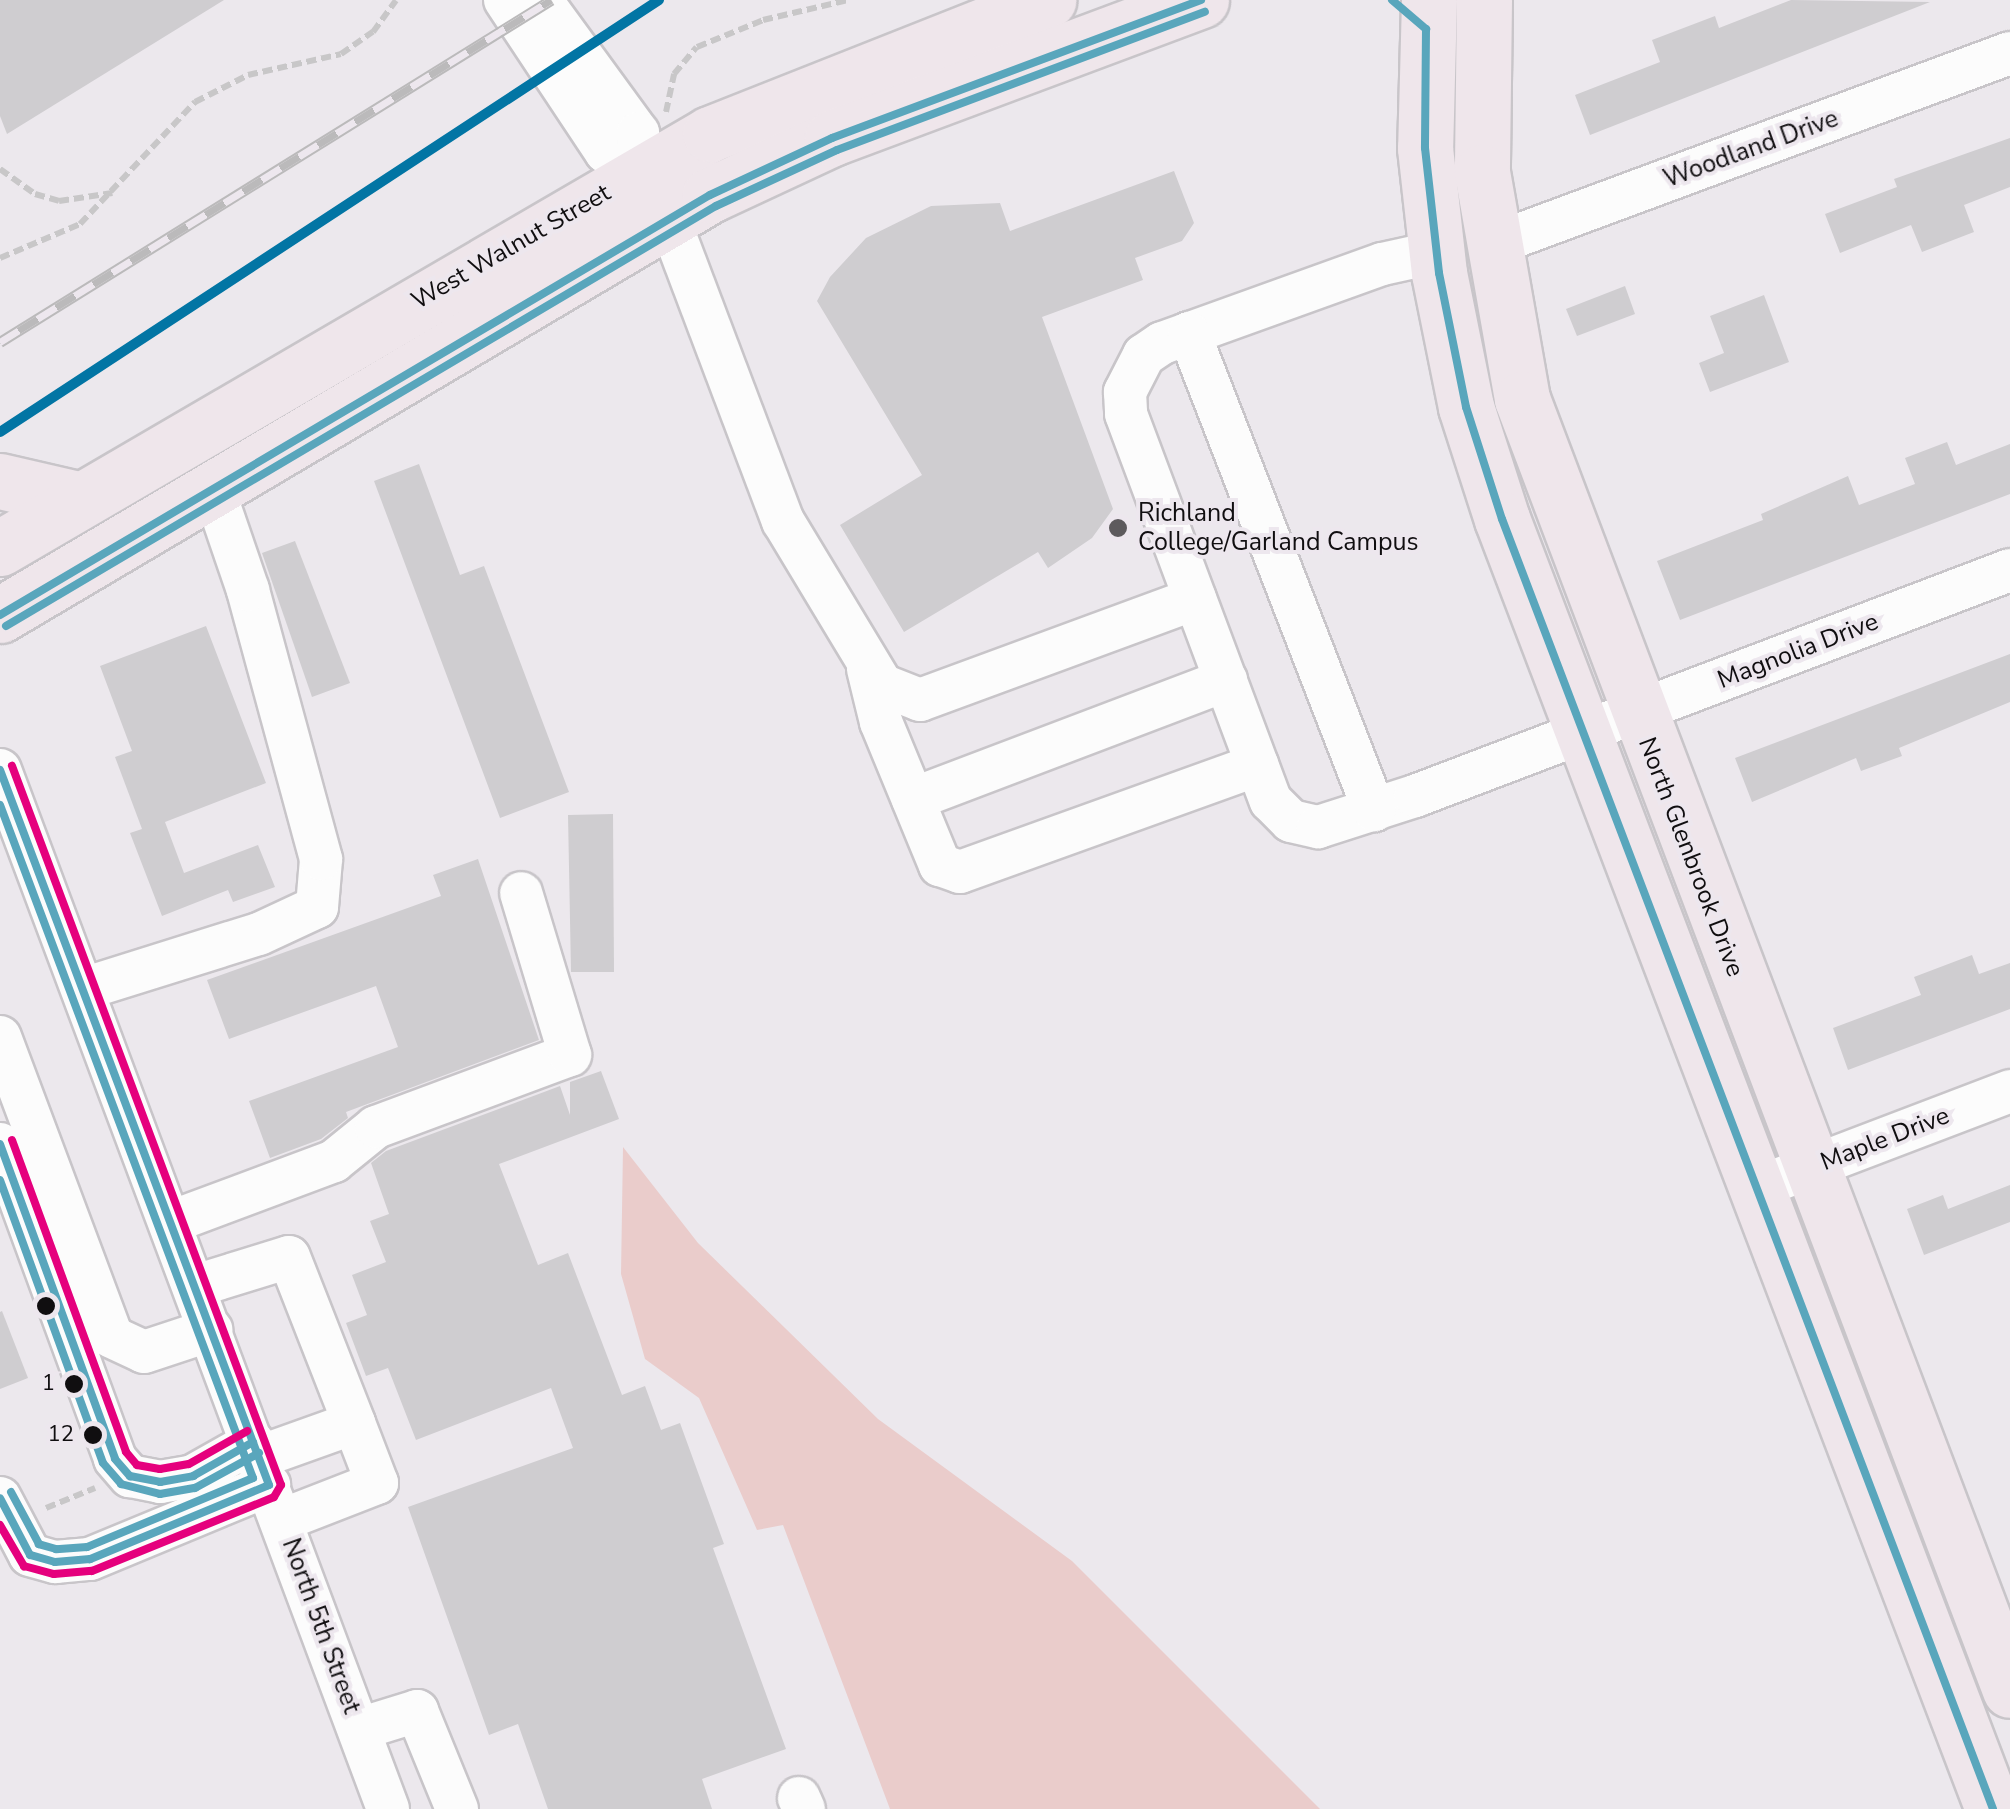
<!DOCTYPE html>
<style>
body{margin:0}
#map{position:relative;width:2010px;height:1809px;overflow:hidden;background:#ece8ed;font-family:"Nunito Sans",sans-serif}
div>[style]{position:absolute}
.green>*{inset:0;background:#eacccb}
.building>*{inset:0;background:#cfcdd0}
.path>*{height:6px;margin-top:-3px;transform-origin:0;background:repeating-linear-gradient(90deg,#c8c7c8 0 10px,transparent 0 15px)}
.roads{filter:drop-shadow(2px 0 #c8c5c9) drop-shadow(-2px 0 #c8c5c9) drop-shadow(0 2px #c8c5c9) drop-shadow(0 -2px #c8c5c9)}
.minor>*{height:42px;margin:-21px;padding:0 21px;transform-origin:21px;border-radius:21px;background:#fcfcfc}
.major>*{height:55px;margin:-27.5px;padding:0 27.5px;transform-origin:27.5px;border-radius:27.5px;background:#efe6eb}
.rail>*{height:11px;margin-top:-5.5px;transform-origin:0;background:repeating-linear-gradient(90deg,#ede7ee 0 22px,#bbbabb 0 44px);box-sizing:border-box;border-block:2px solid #bbbabb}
.bus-1>*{height:8px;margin:-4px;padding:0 4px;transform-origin:4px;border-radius:4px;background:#59a6bc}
.bus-2>*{height:8px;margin:-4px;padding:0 4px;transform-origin:4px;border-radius:4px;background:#59a6bc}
.bus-3>*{height:8px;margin:-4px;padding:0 4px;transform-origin:4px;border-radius:4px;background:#e5007d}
.rail-1>*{height:10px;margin:-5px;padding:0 5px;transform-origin:5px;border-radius:5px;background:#0275a4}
.dots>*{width:28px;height:28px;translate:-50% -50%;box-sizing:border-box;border:5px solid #ede7ee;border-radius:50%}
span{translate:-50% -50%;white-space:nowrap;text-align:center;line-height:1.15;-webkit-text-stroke:8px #ede7ee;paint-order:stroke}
.bus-label{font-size:22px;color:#100e10}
.right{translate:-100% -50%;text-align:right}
.street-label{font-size:25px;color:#100e10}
.poi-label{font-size:25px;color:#100e10}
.left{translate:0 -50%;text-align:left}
</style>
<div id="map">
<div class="green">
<div style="clip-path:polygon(623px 1147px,698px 1243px,878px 1419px,1072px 1561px,1320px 1809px,890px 1809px,783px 1525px,757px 1530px,699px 1398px,645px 1359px,621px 1274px)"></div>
</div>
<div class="building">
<div style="clip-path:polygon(0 0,224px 0,7px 134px,0 116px)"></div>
<div style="clip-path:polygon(1791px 0,1930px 2px,1590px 135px,1575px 95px,1660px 62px,1652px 40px,1715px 16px,1719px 28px)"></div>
<div style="clip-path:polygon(2010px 138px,2010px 187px,1964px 205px,1974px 232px,1922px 252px,1911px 225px,1840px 253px,1825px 214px,1897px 187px,1894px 179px)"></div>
<div style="clip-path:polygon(1174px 171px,1194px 223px,1182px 241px,1135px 258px,1143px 280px,1042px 317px,1113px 509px,1092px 538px,1048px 568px,1038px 552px,904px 632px,840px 525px,922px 475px,817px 301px,830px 277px,866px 238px,931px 206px,1000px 203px,1010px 231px)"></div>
<div style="clip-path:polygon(1625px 286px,1635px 314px,1577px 336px,1566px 309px)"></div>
<div style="clip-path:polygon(1764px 295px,1789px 362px,1710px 392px,1699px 363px,1724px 353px,1710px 316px)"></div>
<div style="clip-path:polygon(1947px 442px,1956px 465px,2010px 444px,2010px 494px,1680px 620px,1657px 561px,1763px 520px,1761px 514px,1848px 476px,1859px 505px,1915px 484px,1905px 458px)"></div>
<div style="clip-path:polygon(419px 464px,460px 575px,484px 566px,569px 792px,500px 818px,374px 481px)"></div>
<div style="clip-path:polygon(295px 541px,350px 683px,312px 697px,262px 553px)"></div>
<div style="clip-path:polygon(206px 626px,266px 783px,165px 822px,184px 873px,258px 845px,275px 887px,233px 902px,228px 890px,162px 916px,130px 833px,142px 829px,115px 757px,132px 751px,100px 666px)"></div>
<div style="clip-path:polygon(2010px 654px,2010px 702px,1899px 748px,1902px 756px,1861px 771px,1856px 758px,1752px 802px,1735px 758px)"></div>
<div style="clip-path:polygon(613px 814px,614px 972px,571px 972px,568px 815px)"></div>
<div style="clip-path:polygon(478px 859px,539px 1040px,346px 1112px,348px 1118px,321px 1139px,270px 1158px,249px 1101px,398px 1047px,376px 986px,229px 1039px,207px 980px,441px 896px,433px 875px)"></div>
<div style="clip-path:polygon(1972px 955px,1979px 974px,2010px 963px,2010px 1009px,1848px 1070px,1833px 1028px,1921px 995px,1914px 977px)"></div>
<div style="clip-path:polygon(601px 1071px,619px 1119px,499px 1164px,538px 1265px,568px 1253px,622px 1395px,645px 1386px,661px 1430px,680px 1423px,724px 1544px,713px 1548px,786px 1749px,702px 1779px,712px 1809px,548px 1809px,518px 1724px,489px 1735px,408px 1507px,573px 1448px,551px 1388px,416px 1440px,388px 1368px,366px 1376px,346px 1323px,367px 1315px,352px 1275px,386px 1262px,370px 1221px,389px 1214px,371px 1163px,386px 1151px,560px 1086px,570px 1115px,570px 1082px)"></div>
<div style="clip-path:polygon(2010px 1185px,2010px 1222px,1924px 1255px,1907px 1209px,1943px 1195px,1948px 1209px)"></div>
<div style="clip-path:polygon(2px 1311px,28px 1378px,0 1389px,0 1312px)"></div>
</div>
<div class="path">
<div style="left:666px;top:112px;width:39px;rotate:-78deg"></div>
<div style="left:674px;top:74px;width:35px;rotate:-50deg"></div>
<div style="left:697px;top:47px;width:71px;rotate:-22.2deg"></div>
<div style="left:763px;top:20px;width:87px;rotate:-13.2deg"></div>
<div style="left:0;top:169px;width:43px;rotate:35.5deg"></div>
<div style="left:35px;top:194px;width:25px;rotate:16deg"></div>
<div style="left:59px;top:201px;width:54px;rotate:-8.6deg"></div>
<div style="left:0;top:258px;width:87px;rotate:-23deg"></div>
<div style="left:80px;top:224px;width:168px;rotate:-46.7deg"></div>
<div style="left:195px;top:102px;width:59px;rotate:-27deg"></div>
<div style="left:248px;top:75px;width:95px;rotate:-12.7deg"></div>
<div style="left:341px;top:54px;width:39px;rotate:-35deg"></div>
<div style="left:373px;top:32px;width:39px;rotate:-54deg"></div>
<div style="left:46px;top:1508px;width:53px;rotate:-22.2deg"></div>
</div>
<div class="roads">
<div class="minor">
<div style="left:505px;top:0;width:182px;rotate:56.4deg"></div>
<div style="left:606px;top:152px;width:39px;rotate:32deg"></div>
<div style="left:639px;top:173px;width:53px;rotate:56.6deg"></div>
<div style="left:668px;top:217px;width:325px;rotate:69.3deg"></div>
<div style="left:783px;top:521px;width:192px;rotate:58.9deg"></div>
<div style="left:882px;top:685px;width:41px;rotate:21.5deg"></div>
<div style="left:920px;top:700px;width:293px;rotate:-20.2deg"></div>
<div style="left:541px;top:0;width:165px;rotate:53.9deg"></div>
<div style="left:638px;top:133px;width:40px;rotate:88.6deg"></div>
<div style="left:1492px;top:245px;width:552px;rotate:-20.34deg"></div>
<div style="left:1437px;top:252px;width:56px;rotate:167.7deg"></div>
<div style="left:1382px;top:264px;width:234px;rotate:160.2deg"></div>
<div style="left:1162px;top:343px;width:22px;rotate:146deg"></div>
<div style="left:1144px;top:355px;width:42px;rotate:117.2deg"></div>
<div style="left:1125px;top:392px;width:22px;rotate:87deg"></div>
<div style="left:1126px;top:414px;width:413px;rotate:69.5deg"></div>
<div style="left:1271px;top:801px;width:28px;rotate:45deg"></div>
<div style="left:1291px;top:821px;width:28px;rotate:13deg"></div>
<div style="left:1318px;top:827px;width:102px;rotate:-17.7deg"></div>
<div style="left:1415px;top:796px;width:636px;rotate:-20.8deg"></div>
<div style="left:1189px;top:333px;width:512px;rotate:68.8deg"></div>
<div style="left:868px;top:669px;width:55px;rotate:76.2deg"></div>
<div style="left:881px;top:722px;width:155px;rotate:67.6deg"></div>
<div style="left:940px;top:865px;width:21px;rotate:19deg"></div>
<div style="left:960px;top:872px;width:316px;rotate:-19.8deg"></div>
<div style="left:0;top:770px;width:1109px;rotate:69.52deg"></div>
<div style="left:913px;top:799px;width:335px;rotate:-20.8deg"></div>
<div style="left:83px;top:989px;width:184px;rotate:-17.4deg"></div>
<div style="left:259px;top:934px;width:64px;rotate:-25deg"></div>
<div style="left:317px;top:907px;width:48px;rotate:-85.2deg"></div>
<div style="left:321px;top:859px;width:279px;rotate:-105.2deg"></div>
<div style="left:248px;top:590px;width:111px;rotate:-108.9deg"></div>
<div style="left:0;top:1037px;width:320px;rotate:69.5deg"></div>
<div style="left:112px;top:1337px;width:35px;rotate:25deg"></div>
<div style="left:144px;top:1352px;width:71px;rotate:-18.2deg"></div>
<div style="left:0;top:1144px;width:335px;rotate:69.9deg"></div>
<div style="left:115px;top:1459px;width:23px;rotate:49deg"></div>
<div style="left:130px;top:1476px;width:31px;rotate:11deg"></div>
<div style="left:160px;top:1482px;width:34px;rotate:-10deg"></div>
<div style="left:193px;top:1476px;width:69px;rotate:-29.5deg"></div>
<div style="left:1759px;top:1187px;width:269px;rotate:-20.9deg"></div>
<div style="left:171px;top:1222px;width:174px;rotate:-20.5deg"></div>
<div style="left:334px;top:1161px;width:54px;rotate:-39deg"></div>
<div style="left:376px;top:1127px;width:207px;rotate:-20.4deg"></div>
<div style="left:570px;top:1055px;width:169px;rotate:-106.8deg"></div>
<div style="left:195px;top:1286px;width:98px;rotate:-17.1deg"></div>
<div style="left:289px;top:1257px;width:178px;rotate:68.6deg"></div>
<div style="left:354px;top:1423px;width:101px;rotate:160.3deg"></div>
<div style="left:0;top:1498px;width:64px;rotate:62.2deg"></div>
<div style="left:30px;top:1555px;width:26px;rotate:16deg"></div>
<div style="left:55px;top:1562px;width:35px;rotate:-5deg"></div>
<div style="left:90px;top:1559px;width:194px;rotate:-22.5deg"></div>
<div style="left:282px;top:1520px;width:102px;rotate:-21.3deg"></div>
<div style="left:377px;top:1483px;width:64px;rotate:-111deg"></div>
<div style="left:359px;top:1729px;width:61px;rotate:-17.2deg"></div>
<div style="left:417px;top:1711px;width:106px;rotate:67.8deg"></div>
<div style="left:799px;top:1798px;width:12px;rotate:66deg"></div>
</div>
<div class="major">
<div style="left:1429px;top:0;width:148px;rotate:91.5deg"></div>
<div style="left:1425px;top:148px;width:126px;rotate:83.6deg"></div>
<div style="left:1439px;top:273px;width:137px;rotate:78.6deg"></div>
<div style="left:1466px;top:407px;width:118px;rotate:72.2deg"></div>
<div style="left:1502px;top:519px;width:1380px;rotate:69.16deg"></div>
<div style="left:1484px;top:0;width:172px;rotate:90.7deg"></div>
<div style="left:1482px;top:172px;width:230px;rotate:80deg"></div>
<div style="left:1522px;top:399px;width:1380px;rotate:69.29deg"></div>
<div style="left:0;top:481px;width:80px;rotate:13deg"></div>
<div style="left:0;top:548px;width:822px;rotate:-30.25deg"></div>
<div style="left:710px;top:134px;width:364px;rotate:-21.6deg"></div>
<div style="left:0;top:615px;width:825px;rotate:-30.61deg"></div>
<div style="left:710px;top:195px;width:135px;rotate:-25deg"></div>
<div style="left:832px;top:138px;width:394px;rotate:-20.5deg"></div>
</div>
</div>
<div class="rail">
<div style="left:0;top:342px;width:649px;rotate:-31.83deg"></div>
</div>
<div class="bus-1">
<div style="left:1392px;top:0;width:45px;rotate:40.5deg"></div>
<div style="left:1426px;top:29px;width:119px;rotate:90.5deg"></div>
<div style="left:1425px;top:148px;width:126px;rotate:83.6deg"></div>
<div style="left:1439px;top:273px;width:137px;rotate:78.6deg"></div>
<div style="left:1466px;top:407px;width:118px;rotate:72.2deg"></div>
<div style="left:1502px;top:519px;width:1380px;rotate:69.16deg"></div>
<div style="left:0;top:615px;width:825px;rotate:-30.61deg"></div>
<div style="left:710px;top:195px;width:135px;rotate:-25deg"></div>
<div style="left:832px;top:138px;width:394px;rotate:-20.5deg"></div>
<div style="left:0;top:770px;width:764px;rotate:69.38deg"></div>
<div style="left:269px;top:1485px;width:194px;rotate:157.5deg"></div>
<div style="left:90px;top:1559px;width:35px;rotate:175deg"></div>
<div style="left:55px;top:1562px;width:26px;rotate:-164deg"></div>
<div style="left:30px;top:1555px;width:64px;rotate:-117.8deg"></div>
<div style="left:0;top:1144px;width:335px;rotate:69.9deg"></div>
<div style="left:115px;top:1459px;width:23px;rotate:49deg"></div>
<div style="left:130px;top:1476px;width:31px;rotate:11deg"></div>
<div style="left:160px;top:1482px;width:34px;rotate:-10deg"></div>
<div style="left:193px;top:1476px;width:69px;rotate:-29.5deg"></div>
</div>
<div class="bus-2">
<div style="left:6px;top:626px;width:825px;rotate:-30.61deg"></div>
<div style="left:716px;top:206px;width:133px;rotate:-24.8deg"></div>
<div style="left:837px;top:150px;width:393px;rotate:-20.6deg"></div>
<div style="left:0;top:805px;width:719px;rotate:69.4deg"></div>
<div style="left:253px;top:1478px;width:180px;rotate:157.4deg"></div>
<div style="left:87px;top:1547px;width:31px;rotate:176deg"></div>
<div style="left:56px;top:1549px;width:18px;rotate:-164deg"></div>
<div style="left:39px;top:1544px;width:59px;rotate:-118.3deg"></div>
<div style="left:0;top:1180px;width:301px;rotate:70deg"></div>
<div style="left:103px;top:1463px;width:28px;rotate:49deg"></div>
<div style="left:121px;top:1484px;width:40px;rotate:14.4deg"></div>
<div style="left:160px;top:1494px;width:36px;rotate:-10deg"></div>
<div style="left:195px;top:1488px;width:73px;rotate:-28.7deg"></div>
</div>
<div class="bus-3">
<div style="left:12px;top:1140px;width:332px;rotate:69.9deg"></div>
<div style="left:126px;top:1452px;width:17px;rotate:50deg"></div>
<div style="left:137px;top:1465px;width:23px;rotate:10deg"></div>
<div style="left:160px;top:1469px;width:29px;rotate:-10deg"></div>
<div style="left:189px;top:1464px;width:67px;rotate:-29.6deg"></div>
<div style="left:0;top:1525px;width:48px;rotate:59.7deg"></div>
<div style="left:24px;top:1566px;width:31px;rotate:15deg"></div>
<div style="left:54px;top:1574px;width:38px;rotate:-5deg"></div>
<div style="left:92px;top:1571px;width:196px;rotate:-22.1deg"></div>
<div style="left:274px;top:1497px;width:14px;rotate:-60deg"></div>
<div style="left:281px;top:1485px;width:768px;rotate:-110.51deg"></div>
</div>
<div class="rail-1">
<div style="left:0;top:432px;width:788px;rotate:-33.25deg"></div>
</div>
<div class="dots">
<div style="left:1118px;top:528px;background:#5d5a5d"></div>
<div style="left:46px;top:1306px;background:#100e10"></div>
<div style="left:74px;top:1384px;background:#100e10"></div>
<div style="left:93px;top:1435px;background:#100e10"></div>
</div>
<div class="bus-label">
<span class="right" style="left:55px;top:1384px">1</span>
<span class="right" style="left:74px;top:1435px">12</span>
</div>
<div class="street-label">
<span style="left:1751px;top:149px;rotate:-20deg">Woodland Drive</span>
<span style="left:511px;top:247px;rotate:-30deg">West Walnut Street</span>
<span style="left:1798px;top:651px;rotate:-21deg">Magnolia Drive</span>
<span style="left:1691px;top:857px;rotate:69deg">North Glenbrook Drive</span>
<span style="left:1885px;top:1139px;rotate:-21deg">Maple Drive</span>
<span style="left:321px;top:1626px;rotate:70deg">North 5th Street</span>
</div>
<div class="poi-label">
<span class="left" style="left:1138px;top:528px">Richland<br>College/Garland Campus</span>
</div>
</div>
